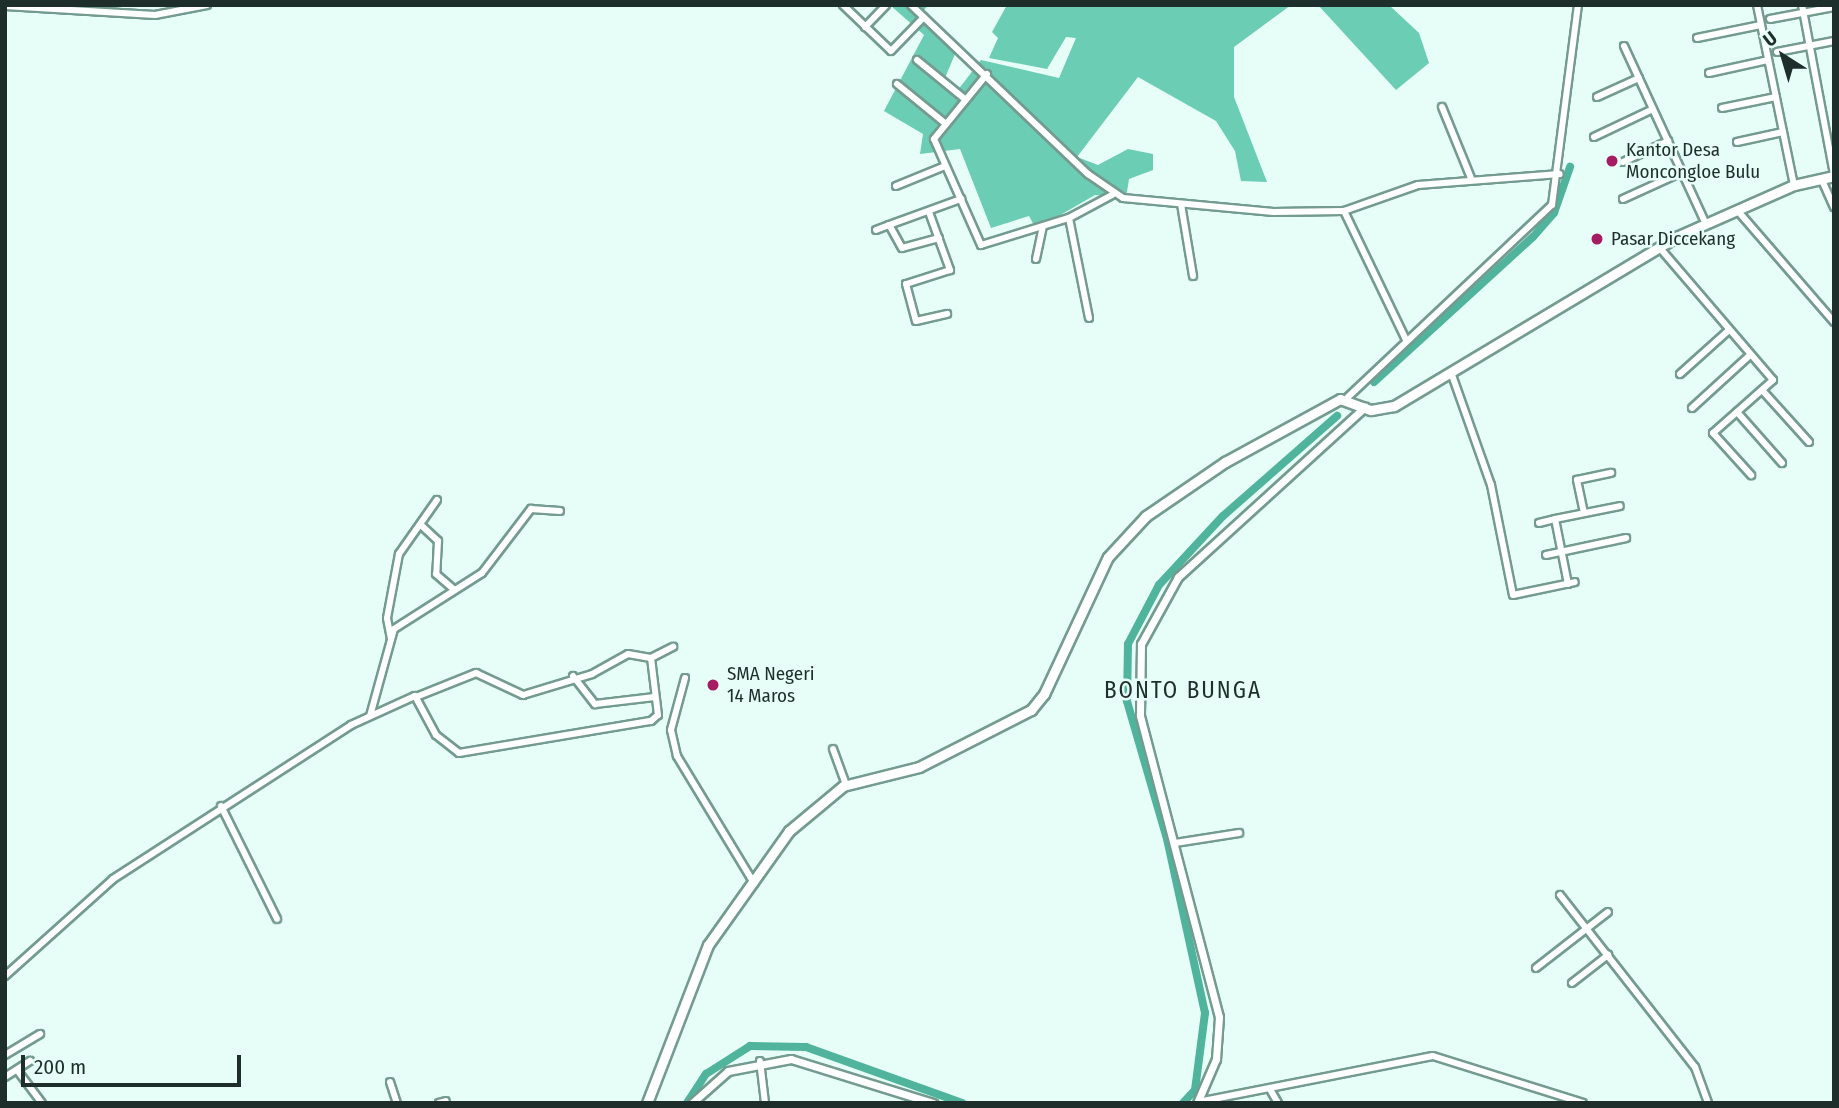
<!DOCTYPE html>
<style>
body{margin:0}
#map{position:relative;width:1839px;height:1108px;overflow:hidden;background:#e6fef7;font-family:"Fira Sans Condensed",sans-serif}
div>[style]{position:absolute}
.forest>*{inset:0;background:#6acdb4}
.canal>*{height:8px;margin:-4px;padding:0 4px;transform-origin:4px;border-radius:4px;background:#50b49c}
.roads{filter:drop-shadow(2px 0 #749b90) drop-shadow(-2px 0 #749b90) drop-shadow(0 2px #749b90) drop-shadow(0 -2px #749b90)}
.minor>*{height:6px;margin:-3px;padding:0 3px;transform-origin:3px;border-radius:3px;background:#fff}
.tertiary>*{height:7px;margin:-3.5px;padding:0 3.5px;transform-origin:3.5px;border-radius:3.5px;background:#fff}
.primary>*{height:9px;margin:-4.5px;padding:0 4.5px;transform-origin:4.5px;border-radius:4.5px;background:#fff}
.dots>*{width:19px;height:19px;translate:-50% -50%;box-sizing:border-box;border:4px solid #e6fef7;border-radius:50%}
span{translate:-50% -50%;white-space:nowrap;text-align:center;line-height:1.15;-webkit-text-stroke:5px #e6fef7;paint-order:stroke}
.poi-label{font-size:19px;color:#1e2e2a}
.left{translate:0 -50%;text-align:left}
.quarter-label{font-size:23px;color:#1e2e2a;letter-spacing:2px}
.frame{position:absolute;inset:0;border:7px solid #1e2e2a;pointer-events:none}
.north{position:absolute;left:1748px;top:21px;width:70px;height:70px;-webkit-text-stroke:5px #e6fef7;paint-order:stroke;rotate:323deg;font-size:19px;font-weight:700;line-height:28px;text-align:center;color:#1e2e2a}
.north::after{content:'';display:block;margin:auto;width:24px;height:32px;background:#1e2e2a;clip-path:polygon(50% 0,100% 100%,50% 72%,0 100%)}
.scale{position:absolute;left:21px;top:1055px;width:220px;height:32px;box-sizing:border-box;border:4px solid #1e2e2a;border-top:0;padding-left:9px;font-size:21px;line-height:24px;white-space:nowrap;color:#1e2e2a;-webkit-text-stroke:5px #e6fef7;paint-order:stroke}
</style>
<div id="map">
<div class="forest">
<div style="clip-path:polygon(890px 5px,928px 5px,921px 14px,958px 47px,942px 85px,954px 95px,981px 60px,1059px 78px,1076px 38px,1066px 37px,1047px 69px,989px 58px,998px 38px,992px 32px,1007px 5px,1291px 5px,1234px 47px,1234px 97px,1267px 182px,1241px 181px,1235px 151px,1216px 121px,1138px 77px,1077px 157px,1098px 165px,1128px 149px,1153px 154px,1153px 170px,1129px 179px,1126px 198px,1095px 195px,1036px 229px,1029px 216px,991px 228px,960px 149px,920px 154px,923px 134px,884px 111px,924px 35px)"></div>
<div style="clip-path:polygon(1318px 5px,1389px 5px,1419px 33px,1429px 63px,1396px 90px)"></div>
</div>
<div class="canal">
<div style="left:1374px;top:382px;width:215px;rotate:-42.4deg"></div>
<div style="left:1533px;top:237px;width:32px;rotate:-49deg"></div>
<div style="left:1554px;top:213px;width:49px;rotate:-70.8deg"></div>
<div style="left:687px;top:1103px;width:35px;rotate:-57deg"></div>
<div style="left:706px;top:1074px;width:52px;rotate:-32.5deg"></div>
<div style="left:750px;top:1046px;width:56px;rotate:1deg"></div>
<div style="left:806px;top:1047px;width:166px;rotate:19.7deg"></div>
<div style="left:1183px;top:1103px;width:18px;rotate:-47deg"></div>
<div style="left:1195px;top:1090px;width:78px;rotate:-82.6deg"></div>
<div style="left:1205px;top:1013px;width:178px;rotate:-102.3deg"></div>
<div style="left:1167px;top:839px;width:144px;rotate:-106.2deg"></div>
<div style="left:1127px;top:701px;width:57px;rotate:-89deg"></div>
<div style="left:1128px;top:644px;width:67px;rotate:-62.3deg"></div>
<div style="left:1159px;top:585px;width:94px;rotate:-47.2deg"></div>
<div style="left:1223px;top:516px;width:152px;rotate:-41.3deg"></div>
</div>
<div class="roads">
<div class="minor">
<div style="left:843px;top:5px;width:66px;rotate:43.8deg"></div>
<div style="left:891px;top:51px;width:47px;rotate:-45.9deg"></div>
<div style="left:911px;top:5px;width:245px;rotate:43.7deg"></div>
<div style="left:1088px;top:174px;width:42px;rotate:34.4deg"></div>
<div style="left:1123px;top:198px;width:151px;rotate:5.3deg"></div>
<div style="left:1273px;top:212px;width:71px;rotate:-0.8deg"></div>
<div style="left:1344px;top:211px;width:78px;rotate:-19.4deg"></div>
<div style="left:1418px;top:185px;width:142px;rotate:-4.4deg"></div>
<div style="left:1757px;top:5px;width:184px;rotate:78.4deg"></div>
<div style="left:1802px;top:5px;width:172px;rotate:79.3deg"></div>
<div style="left:5px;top:6px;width:150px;rotate:3.4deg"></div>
<div style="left:155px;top:15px;width:53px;rotate:-10.9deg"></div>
<div style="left:1770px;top:19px;width:65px;rotate:-10.6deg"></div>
<div style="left:865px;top:27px;width:30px;rotate:-46deg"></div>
<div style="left:1697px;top:38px;width:65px;rotate:-11.5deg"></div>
<div style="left:1624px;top:46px;width:196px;rotate:65.3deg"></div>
<div style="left:1777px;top:52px;width:58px;rotate:-10.9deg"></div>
<div style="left:917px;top:60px;width:63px;rotate:39.2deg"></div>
<div style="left:1709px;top:73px;width:60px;rotate:-12.4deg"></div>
<div style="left:987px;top:74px;width:84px;rotate:129.2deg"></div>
<div style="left:934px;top:139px;width:116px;rotate:66.1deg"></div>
<div style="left:981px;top:245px;width:92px;rotate:-17.1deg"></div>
<div style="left:1069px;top:218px;width:49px;rotate:-28.1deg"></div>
<div style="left:897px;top:84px;width:63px;rotate:39.2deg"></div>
<div style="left:1597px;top:97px;width:46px;rotate:-24.3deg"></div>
<div style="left:1442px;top:107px;width:77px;rotate:67.8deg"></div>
<div style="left:1722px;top:108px;width:55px;rotate:-11.5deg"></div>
<div style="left:1594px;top:137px;width:65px;rotate:-25.4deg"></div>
<div style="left:1737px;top:142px;width:47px;rotate:-12.3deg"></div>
<div style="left:1623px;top:162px;width:50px;rotate:-25deg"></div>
<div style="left:1821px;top:178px;width:32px;rotate:66deg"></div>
<div style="left:896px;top:186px;width:53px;rotate:-22.2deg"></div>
<div style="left:1623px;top:199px;width:65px;rotate:-24.6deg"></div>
<div style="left:1181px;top:204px;width:73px;rotate:80.5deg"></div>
<div style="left:1737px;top:210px;width:148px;rotate:49.1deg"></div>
<div style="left:1344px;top:211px;width:143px;rotate:64.3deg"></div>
<div style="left:929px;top:212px;width:62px;rotate:70.1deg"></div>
<div style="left:950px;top:270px;width:46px;rotate:162.3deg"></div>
<div style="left:906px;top:284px;width:38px;rotate:75deg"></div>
<div style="left:916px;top:321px;width:32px;rotate:-13deg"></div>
<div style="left:1069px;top:218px;width:102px;rotate:78.7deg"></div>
<div style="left:876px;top:230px;width:14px;rotate:-21deg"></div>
<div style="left:939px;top:238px;width:38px;rotate:165deg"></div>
<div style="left:902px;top:248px;width:26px;rotate:-119deg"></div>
<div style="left:889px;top:225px;width:77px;rotate:-19.9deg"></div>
<div style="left:1659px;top:247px;width:175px;rotate:49.4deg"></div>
<div style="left:1773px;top:380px;width:80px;rotate:138.5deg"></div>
<div style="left:1713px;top:433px;width:57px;rotate:47.9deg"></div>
<div style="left:1036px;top:259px;width:33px;rotate:-78deg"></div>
<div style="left:1680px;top:374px;width:64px;rotate:-41.9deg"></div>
<div style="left:1452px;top:375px;width:117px;rotate:70.5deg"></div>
<div style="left:1491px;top:485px;width:112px;rotate:78.7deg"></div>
<div style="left:1513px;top:595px;width:63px;rotate:-11.8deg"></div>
<div style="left:1762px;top:390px;width:70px;rotate:47.9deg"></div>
<div style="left:1348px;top:397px;width:280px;rotate:-43.3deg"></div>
<div style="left:1552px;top:205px;width:202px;rotate:-82.6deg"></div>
<div style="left:1692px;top:408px;width:79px;rotate:-42.4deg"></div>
<div style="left:1737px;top:412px;width:68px;rotate:48.6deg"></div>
<div style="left:1584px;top:513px;width:34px;rotate:-102deg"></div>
<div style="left:1577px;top:480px;width:35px;rotate:-12deg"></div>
<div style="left:1539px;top:523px;width:16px;rotate:-14deg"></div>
<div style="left:422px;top:526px;width:22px;rotate:43deg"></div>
<div style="left:438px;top:541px;width:33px;rotate:93deg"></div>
<div style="left:436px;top:574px;width:23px;rotate:41deg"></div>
<div style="left:1546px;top:555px;width:82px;rotate:-12deg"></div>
<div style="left:1568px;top:584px;width:66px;rotate:-101.3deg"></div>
<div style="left:1555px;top:519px;width:66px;rotate:-11.3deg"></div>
<div style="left:391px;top:639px;width:21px;rotate:-101deg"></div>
<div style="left:387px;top:618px;width:65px;rotate:-79.4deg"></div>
<div style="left:399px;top:554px;width:66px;rotate:-54.9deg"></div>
<div style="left:573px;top:676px;width:36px;rotate:52deg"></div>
<div style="left:595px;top:704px;width:60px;rotate:-6.7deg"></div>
<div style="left:685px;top:678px;width:54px;rotate:105.1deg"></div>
<div style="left:671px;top:730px;width:27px;rotate:77deg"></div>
<div style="left:677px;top:756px;width:149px;rotate:58.8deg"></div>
<div style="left:416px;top:697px;width:65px;rotate:-21.8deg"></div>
<div style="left:476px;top:673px;width:52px;rotate:25.1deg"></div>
<div style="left:523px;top:695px;width:72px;rotate:-16.9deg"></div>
<div style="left:592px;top:674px;width:41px;rotate:-29.1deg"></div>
<div style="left:628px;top:654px;width:23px;rotate:10deg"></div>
<div style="left:370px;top:716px;width:90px;rotate:-74.6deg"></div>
<div style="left:394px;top:629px;width:104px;rotate:-32.5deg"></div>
<div style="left:482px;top:573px;width:81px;rotate:-52.6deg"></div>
<div style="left:531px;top:509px;width:29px;rotate:4deg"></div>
<div style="left:833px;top:749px;width:38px;rotate:70deg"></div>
<div style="left:221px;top:806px;width:126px;rotate:63.6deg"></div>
<div style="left:1175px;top:843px;width:65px;rotate:-8.9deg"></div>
<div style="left:1560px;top:895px;width:219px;rotate:51.9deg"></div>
<div style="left:1695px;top:1067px;width:38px;rotate:70deg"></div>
<div style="left:1536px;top:968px;width:91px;rotate:-37.9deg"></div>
<div style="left:5px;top:976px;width:145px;rotate:-41.9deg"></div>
<div style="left:113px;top:879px;width:283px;rotate:-32.9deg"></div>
<div style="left:351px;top:725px;width:70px;rotate:-24.4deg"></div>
<div style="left:415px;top:696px;width:44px;rotate:61.7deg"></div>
<div style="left:436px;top:735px;width:29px;rotate:38deg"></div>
<div style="left:459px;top:753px;width:195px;rotate:-9.5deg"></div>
<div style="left:651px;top:721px;width:9px;rotate:-41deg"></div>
<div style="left:658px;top:715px;width:57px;rotate:-97deg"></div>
<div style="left:651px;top:658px;width:25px;rotate:-27deg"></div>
<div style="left:1572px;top:983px;width:46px;rotate:-37.9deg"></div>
<div style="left:5px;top:1055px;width:41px;rotate:-31deg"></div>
<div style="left:760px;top:1061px;width:42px;rotate:83.2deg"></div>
<div style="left:17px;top:1070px;width:41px;rotate:52.9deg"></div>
<div style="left:5px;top:1077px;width:30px;rotate:-33deg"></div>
<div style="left:390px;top:1082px;width:22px;rotate:72deg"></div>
<div style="left:1271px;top:1091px;width:14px;rotate:60deg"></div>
<div style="left:1198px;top:1102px;width:239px;rotate:-11.1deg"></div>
<div style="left:1433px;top:1056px;width:157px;rotate:17.4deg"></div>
<div style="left:439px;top:1103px;width:7px;rotate:-16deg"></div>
</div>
<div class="tertiary">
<div style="left:692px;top:1103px;width:48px;rotate:-41.6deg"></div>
<div style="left:728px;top:1071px;width:64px;rotate:-10.8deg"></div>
<div style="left:791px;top:1059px;width:149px;rotate:17.2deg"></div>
<div style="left:1197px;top:1103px;width:48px;rotate:-66.6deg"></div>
<div style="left:1216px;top:1059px;width:42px;rotate:-85.9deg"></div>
<div style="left:1219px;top:1017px;width:312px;rotate:-104.7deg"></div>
<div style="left:1140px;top:715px;width:71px;rotate:-89.2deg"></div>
<div style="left:1141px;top:644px;width:77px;rotate:-61.1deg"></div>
<div style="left:1178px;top:577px;width:253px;rotate:-42.3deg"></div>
</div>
<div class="primary">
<div style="left:647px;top:1103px;width:169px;rotate:-68.9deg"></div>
<div style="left:708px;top:945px;width:140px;rotate:-54.6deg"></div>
<div style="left:789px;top:831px;width:70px;rotate:-39.8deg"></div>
<div style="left:843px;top:786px;width:78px;rotate:-14deg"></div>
<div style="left:919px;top:767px;width:126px;rotate:-27deg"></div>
<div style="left:1031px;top:710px;width:21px;rotate:-51deg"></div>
<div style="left:1044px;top:694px;width:151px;rotate:-65deg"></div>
<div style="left:1108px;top:557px;width:56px;rotate:-47.2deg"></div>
<div style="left:1146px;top:516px;width:96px;rotate:-34.4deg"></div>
<div style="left:1225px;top:462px;width:131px;rotate:-28.7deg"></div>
<div style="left:1340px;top:399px;width:33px;rotate:20deg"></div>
<div style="left:1371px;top:410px;width:23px;rotate:-10deg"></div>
<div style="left:1394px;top:406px;width:329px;rotate:-30.9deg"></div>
<div style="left:1676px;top:237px;width:129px;rotate:-23.8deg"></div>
<div style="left:1794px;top:185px;width:41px;rotate:-12.7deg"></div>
</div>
</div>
<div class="dots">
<div style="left:1612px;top:161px;background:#a51c63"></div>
<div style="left:1597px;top:239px;background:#a51c63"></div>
<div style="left:713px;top:685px;background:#a51c63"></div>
</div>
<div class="poi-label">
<span class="left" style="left:1626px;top:161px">Kantor Desa<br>Moncongloe Bulu</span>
<span class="left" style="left:1611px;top:239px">Pasar Diccekang</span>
<span class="left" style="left:727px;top:685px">SMA Negeri<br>14 Maros</span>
</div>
<div class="quarter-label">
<span style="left:1183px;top:690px">BONTO BUNGA</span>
</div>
<div class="frame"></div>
<div class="north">U</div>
<div class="scale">200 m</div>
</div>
